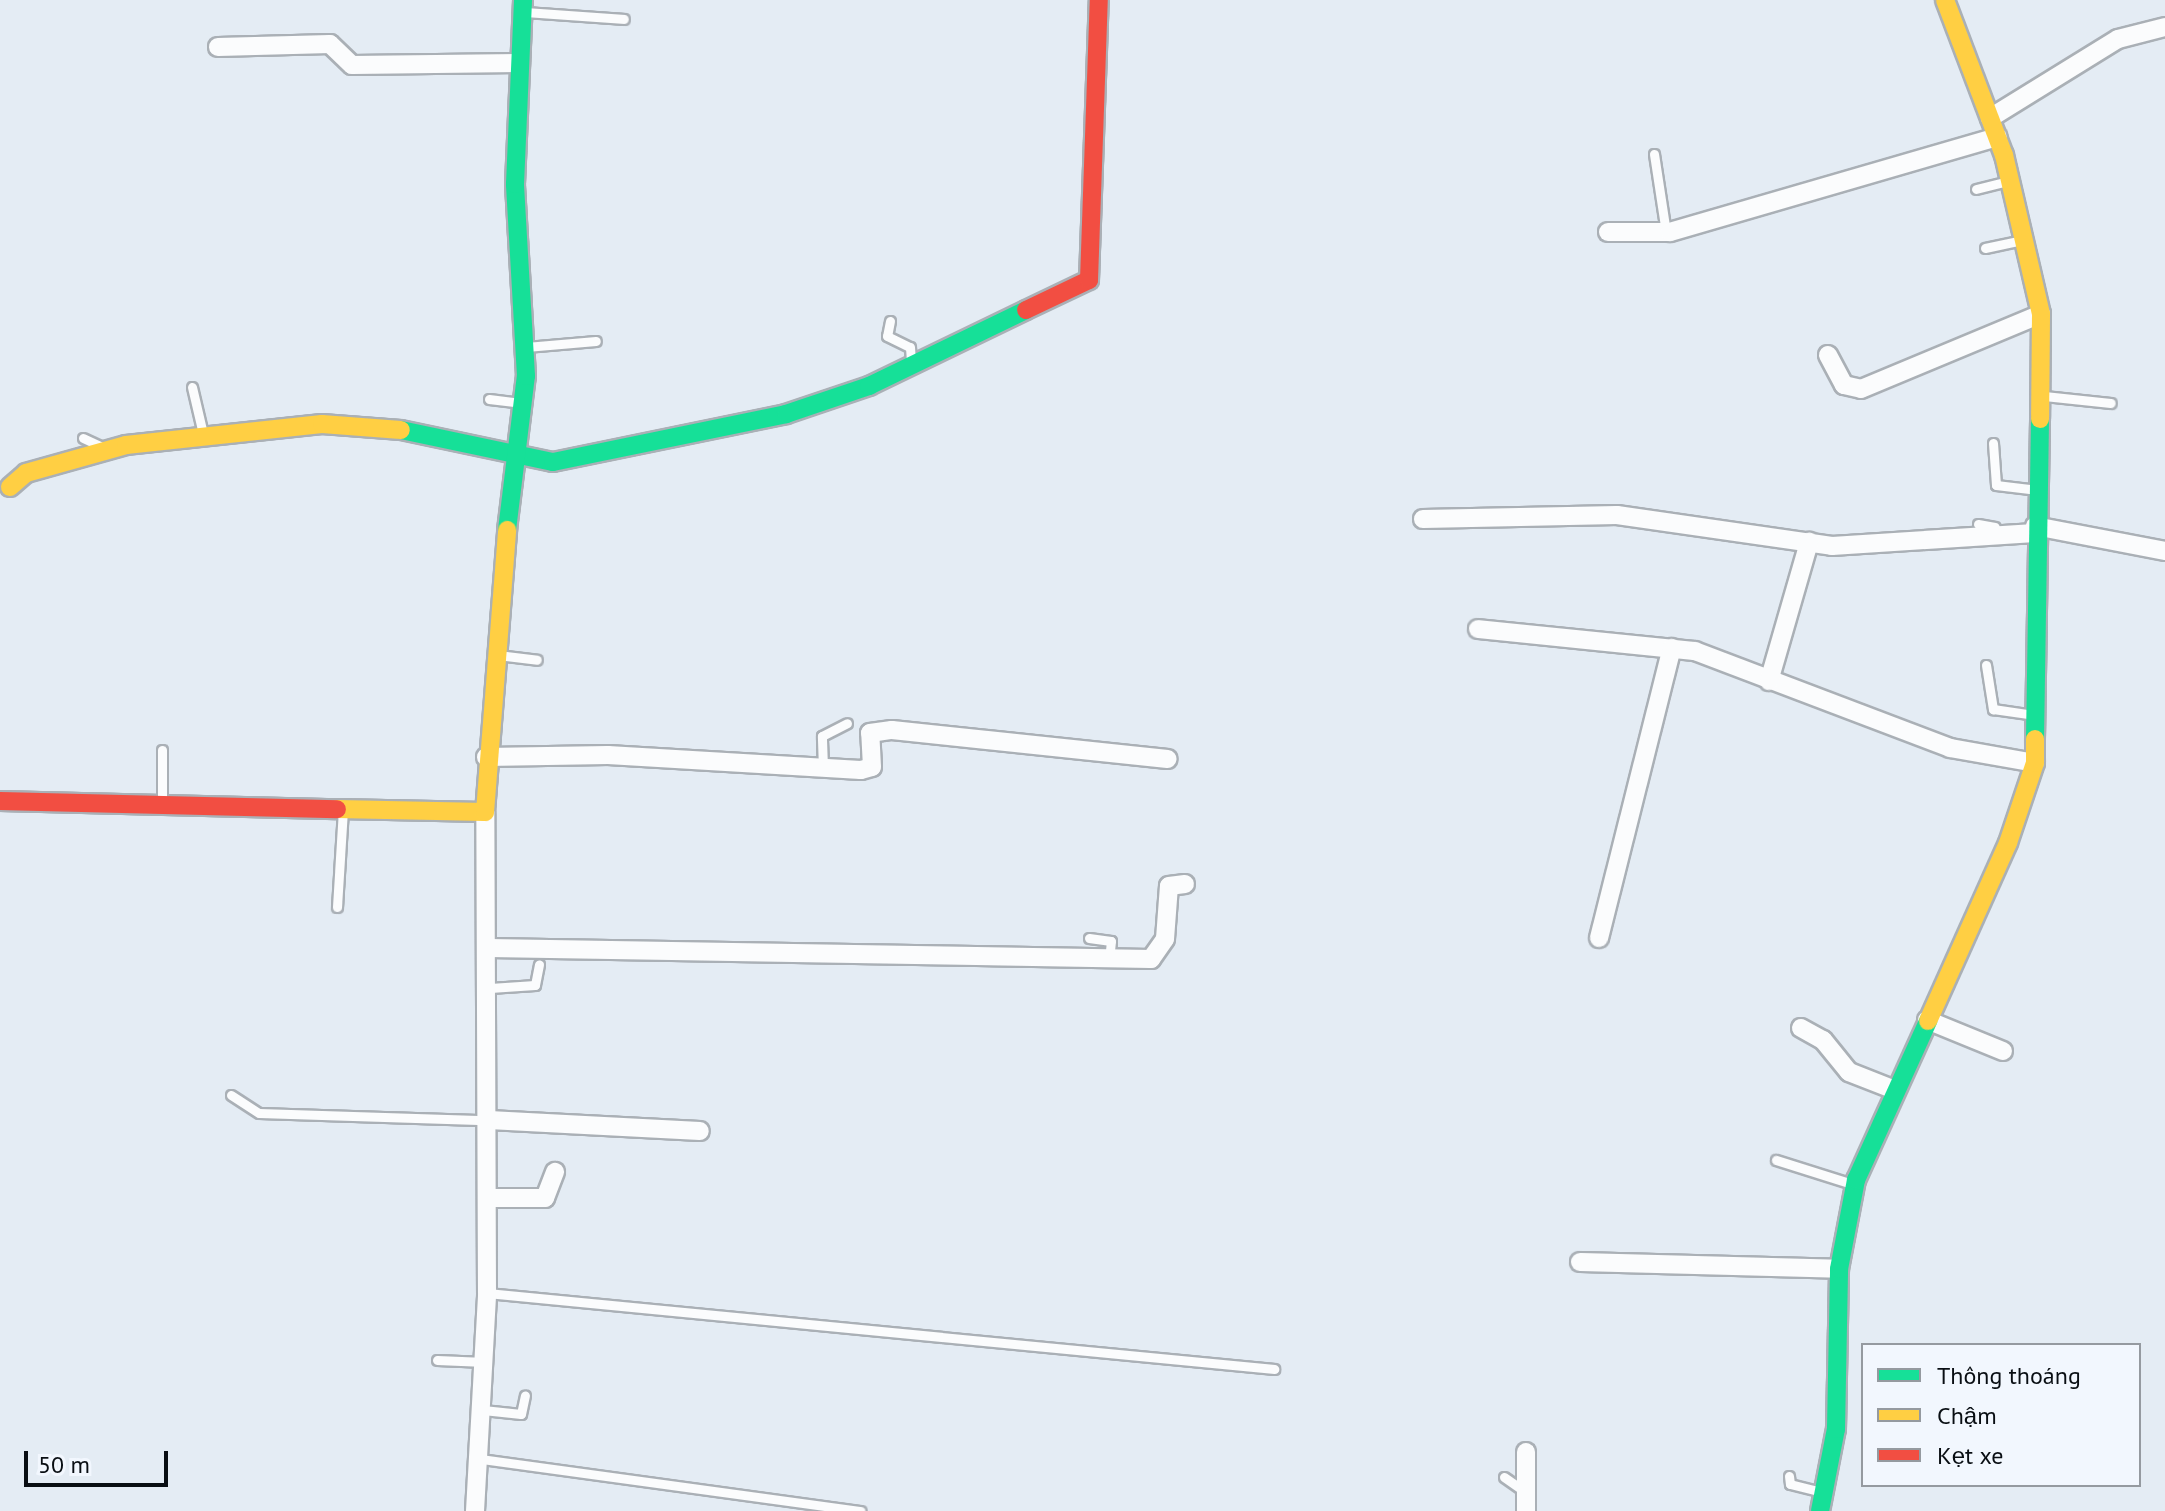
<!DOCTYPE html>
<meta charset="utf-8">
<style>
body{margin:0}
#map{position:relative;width:2165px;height:1511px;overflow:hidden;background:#e4ecf4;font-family:"PT Sans",sans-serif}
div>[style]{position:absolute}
.roads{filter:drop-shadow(2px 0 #aab0b6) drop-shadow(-2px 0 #aab0b6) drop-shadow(0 2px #aab0b6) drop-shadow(0 -2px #aab0b6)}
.lane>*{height:9px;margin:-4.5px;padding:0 4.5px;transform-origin:4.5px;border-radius:4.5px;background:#fbfcfd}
.street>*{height:18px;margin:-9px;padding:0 9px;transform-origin:9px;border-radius:9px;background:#fbfcfd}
.fast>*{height:18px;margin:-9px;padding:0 9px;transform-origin:9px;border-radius:9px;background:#16e098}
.slow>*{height:18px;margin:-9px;padding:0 9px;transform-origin:9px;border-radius:9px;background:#ffcf43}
.jam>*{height:18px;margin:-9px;padding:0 9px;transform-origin:9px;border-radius:9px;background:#f24e42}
span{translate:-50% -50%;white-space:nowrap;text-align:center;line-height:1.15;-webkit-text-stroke:8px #f2f7fe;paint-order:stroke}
.legend{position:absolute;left:1861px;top:1343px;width:280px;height:144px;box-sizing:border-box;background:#f2f7fe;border:2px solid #959aa0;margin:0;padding:10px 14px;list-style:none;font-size:24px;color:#090e13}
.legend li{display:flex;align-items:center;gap:16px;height:40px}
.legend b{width:40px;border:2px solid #959aa0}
.scale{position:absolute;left:24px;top:1451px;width:144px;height:36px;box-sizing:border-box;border:4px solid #090e13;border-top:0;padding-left:10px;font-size:24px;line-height:28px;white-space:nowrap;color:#090e13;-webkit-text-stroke:6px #f2f7fe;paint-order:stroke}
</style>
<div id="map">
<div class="roads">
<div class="lane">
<div style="left:526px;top:12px;width:98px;rotate:4.1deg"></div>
<div style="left:1654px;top:154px;width:79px;rotate:81.3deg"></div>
<div style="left:1976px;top:189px;width:32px;rotate:-14deg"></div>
<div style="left:1985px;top:248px;width:39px;rotate:-12deg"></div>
<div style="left:890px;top:321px;width:15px;rotate:101deg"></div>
<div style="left:887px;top:336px;width:25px;rotate:26deg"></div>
<div style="left:910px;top:347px;width:16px;rotate:86deg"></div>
<div style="left:526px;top:347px;width:70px;rotate:-4.9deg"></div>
<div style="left:192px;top:387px;width:48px;rotate:76.8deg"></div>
<div style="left:2044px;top:396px;width:67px;rotate:6deg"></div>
<div style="left:489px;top:399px;width:34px;rotate:7deg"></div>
<div style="left:83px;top:438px;width:19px;rotate:25deg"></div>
<div style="left:1993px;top:443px;width:42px;rotate:85.9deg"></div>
<div style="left:1996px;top:485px;width:42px;rotate:6.8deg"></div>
<div style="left:1978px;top:524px;width:17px;rotate:10deg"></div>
<div style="left:498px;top:655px;width:39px;rotate:7deg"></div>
<div style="left:1986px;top:665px;width:45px;rotate:81deg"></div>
<div style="left:1993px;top:709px;width:41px;rotate:8.3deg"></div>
<div style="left:162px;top:750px;width:51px;rotate:90deg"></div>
<div style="left:823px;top:768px;width:32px;rotate:-92deg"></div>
<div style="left:822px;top:736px;width:28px;rotate:-27deg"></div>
<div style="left:337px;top:907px;width:98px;rotate:-86.5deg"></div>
<div style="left:1089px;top:938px;width:22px;rotate:8deg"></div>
<div style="left:1111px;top:941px;width:19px;rotate:96deg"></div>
<div style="left:490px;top:988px;width:45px;rotate:-3.8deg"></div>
<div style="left:535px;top:985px;width:21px;rotate:-79deg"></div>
<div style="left:231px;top:1095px;width:33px;rotate:33deg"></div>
<div style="left:259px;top:1113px;width:227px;rotate:1.8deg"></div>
<div style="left:1776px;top:1160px;width:80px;rotate:17.5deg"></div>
<div style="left:487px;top:1293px;width:791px;rotate:5.52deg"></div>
<div style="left:437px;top:1360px;width:48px;rotate:2.4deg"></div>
<div style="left:483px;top:1410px;width:38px;rotate:6deg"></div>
<div style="left:521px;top:1414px;width:19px;rotate:-78deg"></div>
<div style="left:481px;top:1459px;width:383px;rotate:7.8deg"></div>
<div style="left:1789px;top:1476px;width:8px;rotate:83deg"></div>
<div style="left:1790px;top:1484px;width:32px;rotate:14deg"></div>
<div style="left:1504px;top:1477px;width:24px;rotate:35deg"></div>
</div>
<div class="street">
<div style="left:218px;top:47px;width:112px;rotate:-1.5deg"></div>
<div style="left:330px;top:44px;width:30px;rotate:44deg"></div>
<div style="left:352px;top:65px;width:167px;rotate:-0.7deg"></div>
<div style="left:1990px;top:118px;width:150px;rotate:-31.7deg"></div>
<div style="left:2118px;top:39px;width:49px;rotate:-14.3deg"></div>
<div style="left:1608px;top:232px;width:62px"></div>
<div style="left:1670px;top:232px;width:341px;rotate:-16.2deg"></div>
<div style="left:1828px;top:355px;width:34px;rotate:62deg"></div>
<div style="left:1844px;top:385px;width:17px;rotate:13deg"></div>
<div style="left:1861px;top:389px;width:195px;rotate:-22.6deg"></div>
<div style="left:1423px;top:519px;width:194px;rotate:-1.2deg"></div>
<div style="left:1617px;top:515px;width:217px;rotate:8.2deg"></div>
<div style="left:1832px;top:546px;width:203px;rotate:-3.7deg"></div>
<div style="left:2035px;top:526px;width:132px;rotate:10.9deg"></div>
<div style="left:1478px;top:629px;width:218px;rotate:5.8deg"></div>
<div style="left:1695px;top:651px;width:273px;rotate:20.8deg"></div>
<div style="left:1950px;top:748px;width:86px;rotate:10deg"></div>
<div style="left:1769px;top:681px;width:145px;rotate:-73.9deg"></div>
<div style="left:486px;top:757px;width:122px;rotate:-0.9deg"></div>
<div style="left:608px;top:755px;width:253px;rotate:3.4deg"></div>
<div style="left:861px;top:770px;width:11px;rotate:-15deg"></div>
<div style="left:872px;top:767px;width:34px;rotate:-93deg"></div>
<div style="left:870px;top:733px;width:22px;rotate:-8deg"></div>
<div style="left:892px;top:730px;width:277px;rotate:6deg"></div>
<div style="left:1599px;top:938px;width:299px;rotate:-75.9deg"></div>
<div style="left:489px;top:948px;width:662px;rotate:0.95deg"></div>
<div style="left:1151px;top:959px;width:24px;rotate:-55deg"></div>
<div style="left:1165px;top:939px;width:53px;rotate:-85.7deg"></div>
<div style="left:1169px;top:886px;width:16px;rotate:-7deg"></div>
<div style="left:1927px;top:1020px;width:82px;rotate:22.2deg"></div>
<div style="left:1801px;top:1028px;width:25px;rotate:29deg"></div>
<div style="left:1823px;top:1040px;width:41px;rotate:50.9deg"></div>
<div style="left:1849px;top:1072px;width:49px;rotate:21.4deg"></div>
<div style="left:489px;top:1120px;width:211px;rotate:3deg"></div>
<div style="left:488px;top:1198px;width:57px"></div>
<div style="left:545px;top:1198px;width:28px;rotate:-69deg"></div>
<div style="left:1580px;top:1262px;width:259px;rotate:1.5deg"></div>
<div style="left:475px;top:1511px;width:218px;rotate:-86.8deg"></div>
<div style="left:487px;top:1293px;width:481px;rotate:-90.2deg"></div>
<div style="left:1526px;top:1511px;width:59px;rotate:-90deg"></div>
</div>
<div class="fast">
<div style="left:401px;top:430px;width:155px;rotate:11.9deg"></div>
<div style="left:553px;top:462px;width:238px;rotate:-11.6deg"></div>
<div style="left:786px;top:414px;width:88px;rotate:-18.6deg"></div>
<div style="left:869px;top:386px;width:174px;rotate:-25.8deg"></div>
<div style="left:507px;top:530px;width:155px;rotate:-83deg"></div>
<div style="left:526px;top:376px;width:192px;rotate:-93.3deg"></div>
<div style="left:515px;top:184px;width:184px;rotate:-87.5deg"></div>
<div style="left:2035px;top:739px;width:320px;rotate:-89.1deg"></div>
<div style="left:1820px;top:1511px;width:84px;rotate:-79deg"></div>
<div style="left:1836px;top:1429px;width:160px;rotate:-88.9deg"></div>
<div style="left:1839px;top:1269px;width:91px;rotate:-79.2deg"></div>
<div style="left:1856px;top:1180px;width:175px;rotate:-65.6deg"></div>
</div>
<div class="slow">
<div style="left:1945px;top:0;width:166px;rotate:69.2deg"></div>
<div style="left:2004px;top:155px;width:163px;rotate:76.9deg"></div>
<div style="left:2041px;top:314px;width:105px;rotate:90.5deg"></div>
<div style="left:10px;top:487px;width:21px;rotate:-41deg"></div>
<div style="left:26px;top:473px;width:104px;rotate:-15.6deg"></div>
<div style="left:126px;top:445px;width:197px;rotate:-6.1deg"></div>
<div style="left:322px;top:424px;width:79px;rotate:4.3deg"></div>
<div style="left:337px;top:809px;width:148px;rotate:1.2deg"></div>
<div style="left:485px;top:812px;width:283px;rotate:-85.5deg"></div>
<div style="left:1928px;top:1021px;width:195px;rotate:-65.8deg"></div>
<div style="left:2008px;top:843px;width:84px;rotate:-71.4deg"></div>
<div style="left:2035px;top:763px;width:24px;rotate:-90deg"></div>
</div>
<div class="jam">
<div style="left:1026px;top:310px;width:70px;rotate:-25.5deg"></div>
<div style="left:1089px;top:280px;width:280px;rotate:-88deg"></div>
<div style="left:0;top:801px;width:337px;rotate:1.4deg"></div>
</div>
</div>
<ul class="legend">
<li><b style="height:10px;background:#16e098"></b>Thông thoáng</li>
<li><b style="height:10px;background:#ffcf43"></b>Chậm</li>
<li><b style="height:10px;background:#f24e42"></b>Kẹt xe</li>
</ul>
<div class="scale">50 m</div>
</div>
